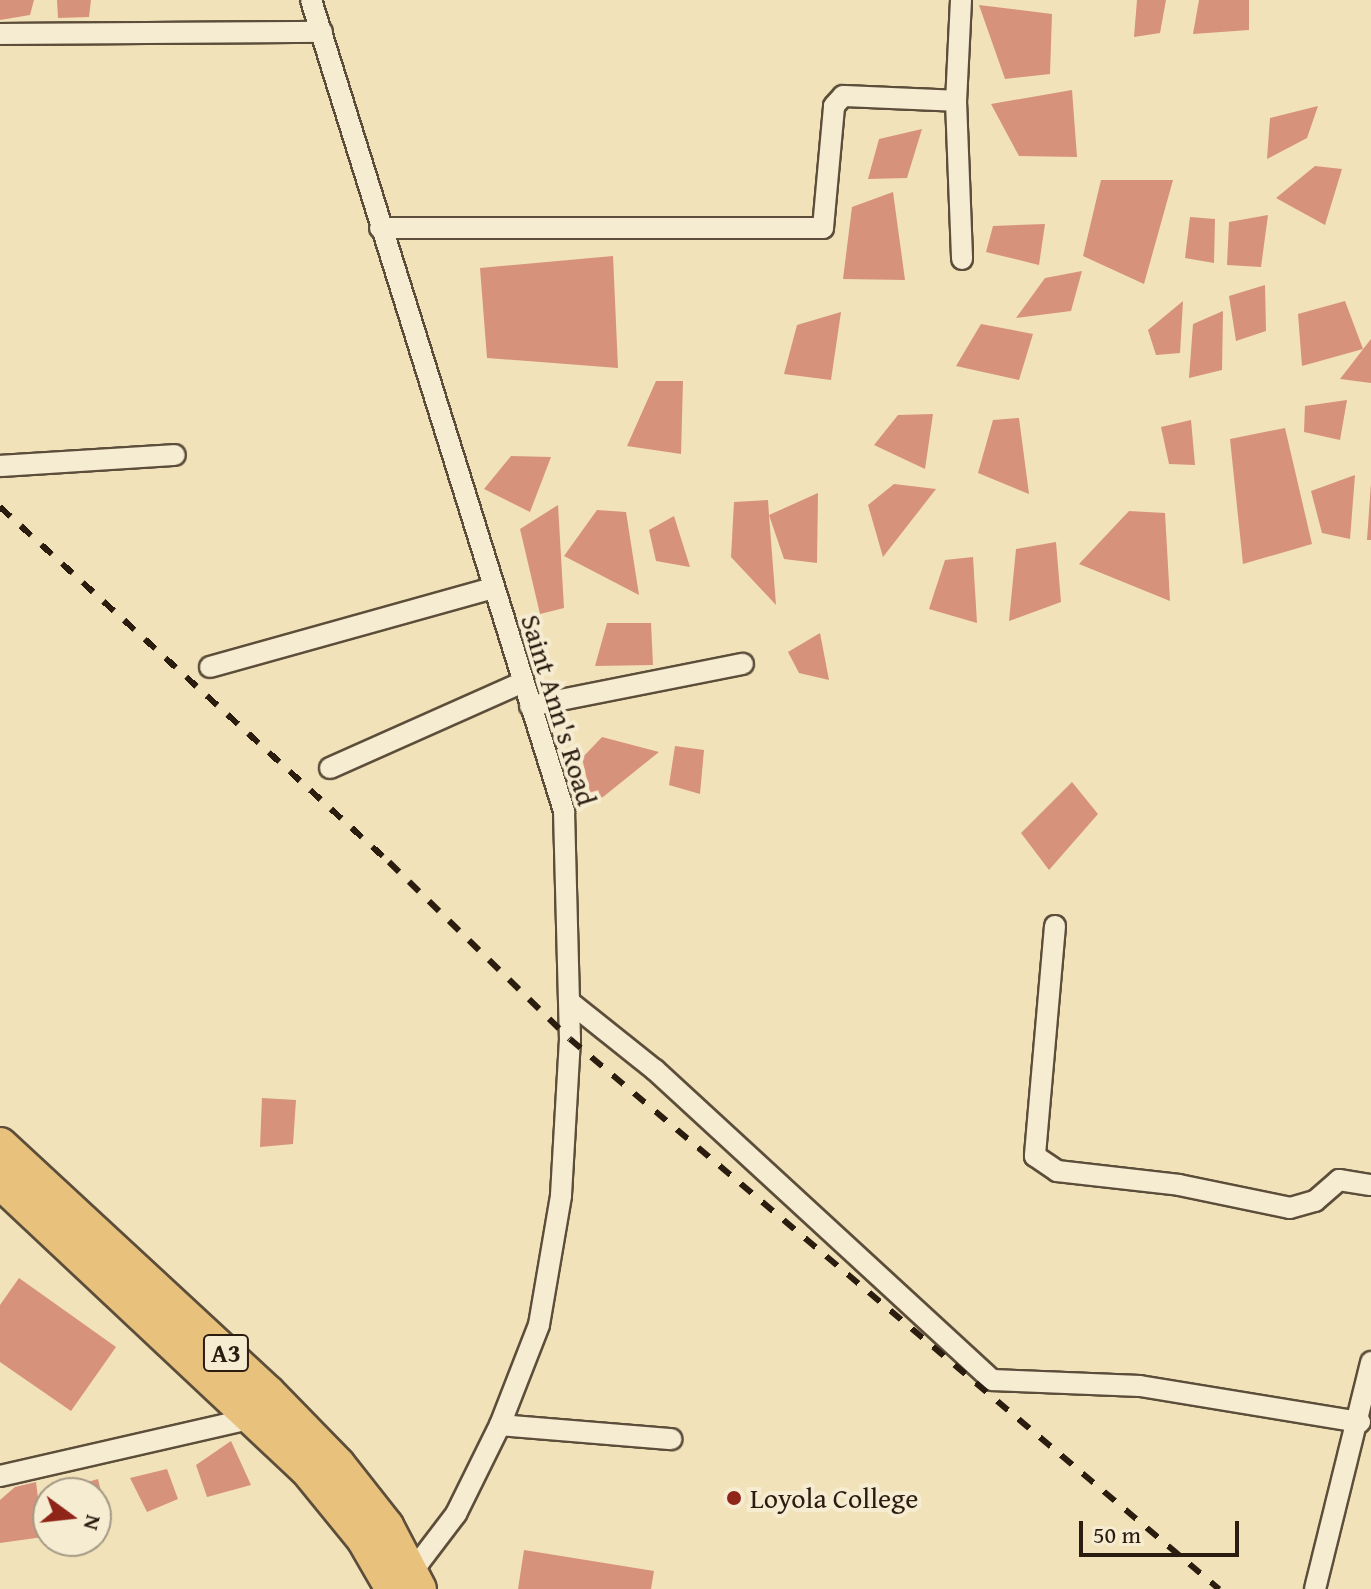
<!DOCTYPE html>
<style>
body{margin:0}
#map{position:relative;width:1371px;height:1589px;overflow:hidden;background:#f1e2b9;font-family:"Gentium Book Plus",serif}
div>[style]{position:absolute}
.building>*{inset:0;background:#d7927c}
.roads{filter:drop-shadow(2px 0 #5c4e3a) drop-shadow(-2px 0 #5c4e3a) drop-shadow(0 2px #5c4e3a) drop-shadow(0 -2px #5c4e3a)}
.minor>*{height:20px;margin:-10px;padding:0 10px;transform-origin:10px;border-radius:10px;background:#f6ecd2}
.trunk>*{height:34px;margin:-17px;padding:0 17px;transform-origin:17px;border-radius:17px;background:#e8c17c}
.rail>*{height:6px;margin-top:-3px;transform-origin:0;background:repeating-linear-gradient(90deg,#2b1c10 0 14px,transparent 0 28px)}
.dots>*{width:22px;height:22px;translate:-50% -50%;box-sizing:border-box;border:4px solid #f6ecd2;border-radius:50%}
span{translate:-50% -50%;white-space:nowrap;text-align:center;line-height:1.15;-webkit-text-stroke:8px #f6ecd2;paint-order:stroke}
.shield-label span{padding:2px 6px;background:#f6ecd2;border:2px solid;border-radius:6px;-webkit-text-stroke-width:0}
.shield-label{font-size:26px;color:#2b1c10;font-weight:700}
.street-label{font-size:28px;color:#2b1c10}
.poi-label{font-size:28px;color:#2b1c10}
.left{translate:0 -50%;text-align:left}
.north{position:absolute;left:32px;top:1477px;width:80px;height:80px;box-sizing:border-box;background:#f6ecd2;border:2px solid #a59984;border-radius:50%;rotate:105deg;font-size:22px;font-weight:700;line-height:32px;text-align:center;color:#2b1c10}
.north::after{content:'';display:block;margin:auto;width:28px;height:36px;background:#8f2418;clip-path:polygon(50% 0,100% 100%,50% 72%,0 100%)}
.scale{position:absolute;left:1079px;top:1521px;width:160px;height:36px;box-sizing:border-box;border:4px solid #2b1c10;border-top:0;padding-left:10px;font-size:24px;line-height:28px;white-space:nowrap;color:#2b1c10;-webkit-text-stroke:6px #f6ecd2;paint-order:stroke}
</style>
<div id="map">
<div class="building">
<div style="clip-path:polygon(0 0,34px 0,30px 15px,0 20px)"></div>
<div style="clip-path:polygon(57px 0,91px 0,89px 17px,58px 18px)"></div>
<div style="clip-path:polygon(1137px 0,1166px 0,1160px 33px,1134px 37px)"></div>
<div style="clip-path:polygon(1199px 0,1249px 0,1249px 30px,1193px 34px)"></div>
<div style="clip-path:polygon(979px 5px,1052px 14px,1050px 74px,1005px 79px)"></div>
<div style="clip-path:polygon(1072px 90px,1077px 157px,1019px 156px,991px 104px)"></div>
<div style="clip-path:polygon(1318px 106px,1307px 138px,1267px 159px,1270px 118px)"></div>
<div style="clip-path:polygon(922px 129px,907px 178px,868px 179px,879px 139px)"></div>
<div style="clip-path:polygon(1315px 166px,1342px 169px,1325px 225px,1276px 198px)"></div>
<div style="clip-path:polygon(1101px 180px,1173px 180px,1144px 284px,1083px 256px)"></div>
<div style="clip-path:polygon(893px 192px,905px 280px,843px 279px,852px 207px)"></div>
<div style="clip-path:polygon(1268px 215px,1261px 267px,1227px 265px,1229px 222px)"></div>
<div style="clip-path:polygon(1190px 217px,1215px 219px,1214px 263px,1185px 258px)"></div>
<div style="clip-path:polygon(1045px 224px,1039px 265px,986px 252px,993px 226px)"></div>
<div style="clip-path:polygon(613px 256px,618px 368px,487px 358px,480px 268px)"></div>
<div style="clip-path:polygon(1082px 271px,1071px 311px,1016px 318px,1045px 278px)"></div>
<div style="clip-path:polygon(1265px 285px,1266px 331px,1236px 341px,1229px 296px)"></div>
<div style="clip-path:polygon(1183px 301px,1180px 353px,1156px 355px,1148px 330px)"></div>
<div style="clip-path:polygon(1345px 301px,1363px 349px,1302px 366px,1298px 314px)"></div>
<div style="clip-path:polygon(1223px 311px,1222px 370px,1189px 378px,1193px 324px)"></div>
<div style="clip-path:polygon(841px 312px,831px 380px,784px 374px,797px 325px)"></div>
<div style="clip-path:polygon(981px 324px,1033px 334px,1019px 380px,956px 366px)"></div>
<div style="clip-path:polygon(1371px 339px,1371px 383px,1340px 379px,1364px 348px)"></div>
<div style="clip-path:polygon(656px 381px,683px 381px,681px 454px,627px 446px)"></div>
<div style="clip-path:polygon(1347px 400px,1340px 440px,1304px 432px,1305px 406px)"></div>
<div style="clip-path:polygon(933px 414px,925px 469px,874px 445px,898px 415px)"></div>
<div style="clip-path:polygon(1019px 418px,1029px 494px,978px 473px,993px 420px)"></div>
<div style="clip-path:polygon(1191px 420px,1195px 465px,1169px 464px,1161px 427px)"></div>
<div style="clip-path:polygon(1285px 428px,1312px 544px,1243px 564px,1230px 439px)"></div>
<div style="clip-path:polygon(511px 456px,551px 457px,530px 512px,484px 489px)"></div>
<div style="clip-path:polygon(1355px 475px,1350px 539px,1322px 533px,1311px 491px)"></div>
<div style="clip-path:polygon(1371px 483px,1371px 540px,1367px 540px)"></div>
<div style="clip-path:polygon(894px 484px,936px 489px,883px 557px,868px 505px)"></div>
<div style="clip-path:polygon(818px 493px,817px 563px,784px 559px,769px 515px)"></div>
<div style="clip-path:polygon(768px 500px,769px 515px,776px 605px,731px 557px,734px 502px)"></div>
<div style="clip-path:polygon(558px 505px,564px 608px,540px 614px,520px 529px)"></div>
<div style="clip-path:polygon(597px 510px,626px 512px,639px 595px,564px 556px)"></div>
<div style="clip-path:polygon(1129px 511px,1165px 513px,1170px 601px,1079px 564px)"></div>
<div style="clip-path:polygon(674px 516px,690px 567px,656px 561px,649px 530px)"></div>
<div style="clip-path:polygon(1056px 542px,1061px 602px,1009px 621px,1016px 549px)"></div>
<div style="clip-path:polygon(973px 557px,977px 623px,929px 609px,945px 560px)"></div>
<div style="clip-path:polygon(607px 623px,651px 623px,653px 665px,595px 666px)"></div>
<div style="clip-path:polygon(820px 633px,829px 680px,799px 673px,788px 652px)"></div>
<div style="clip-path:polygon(602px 737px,659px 752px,593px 805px,582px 758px)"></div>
<div style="clip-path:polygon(675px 746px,704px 750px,700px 794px,669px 785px)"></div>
<div style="clip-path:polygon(1072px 782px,1098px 814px,1049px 870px,1021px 833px)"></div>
<div style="clip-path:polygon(262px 1098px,296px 1100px,293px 1144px,260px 1147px)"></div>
<div style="clip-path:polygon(19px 1278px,116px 1347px,71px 1411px,0 1362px,0 1305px)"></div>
<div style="clip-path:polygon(231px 1441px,251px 1485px,207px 1497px,196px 1465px)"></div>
<div style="clip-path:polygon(167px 1469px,178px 1499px,147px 1512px,130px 1478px)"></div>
<div style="clip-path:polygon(98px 1479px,106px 1512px,96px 1517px,96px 1493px,50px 1493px)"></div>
<div style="clip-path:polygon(36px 1482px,43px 1537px,0 1543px,0 1500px,15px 1487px)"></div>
<div style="clip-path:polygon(524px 1550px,654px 1571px,651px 1589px,518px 1589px)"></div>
</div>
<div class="roads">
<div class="minor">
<div style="left:311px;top:0;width:850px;rotate:72.67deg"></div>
<div style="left:564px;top:811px;width:228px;rotate:88.5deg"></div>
<div style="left:570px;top:1039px;width:157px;rotate:93.3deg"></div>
<div style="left:561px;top:1196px;width:131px;rotate:99.7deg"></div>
<div style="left:539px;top:1325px;width:107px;rotate:111.3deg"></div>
<div style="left:500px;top:1425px;width:99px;rotate:116.3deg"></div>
<div style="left:456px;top:1514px;width:74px;rotate:127.3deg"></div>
<div style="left:961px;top:0;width:101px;rotate:92.8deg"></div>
<div style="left:956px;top:101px;width:158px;rotate:87.8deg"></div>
<div style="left:0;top:34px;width:322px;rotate:-0.4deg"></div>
<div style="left:380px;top:228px;width:443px"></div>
<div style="left:823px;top:228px;width:122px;rotate:-84.8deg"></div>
<div style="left:834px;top:106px;width:13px;rotate:-48deg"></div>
<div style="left:843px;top:96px;width:113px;rotate:2.5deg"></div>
<div style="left:0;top:466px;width:175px;rotate:-3.6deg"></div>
<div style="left:210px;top:667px;width:294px;rotate:-15.6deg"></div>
<div style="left:530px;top:706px;width:217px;rotate:-11.2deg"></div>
<div style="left:330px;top:768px;width:211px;rotate:-24deg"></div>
<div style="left:1055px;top:926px;width:231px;rotate:95deg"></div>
<div style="left:1035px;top:1156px;width:27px;rotate:34deg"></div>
<div style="left:1057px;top:1171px;width:123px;rotate:6.5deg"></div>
<div style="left:1179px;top:1185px;width:113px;rotate:11.7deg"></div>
<div style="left:1290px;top:1208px;width:26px;rotate:-16deg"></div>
<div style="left:1315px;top:1201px;width:32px;rotate:-41deg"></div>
<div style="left:1339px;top:1180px;width:32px;rotate:9deg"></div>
<div style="left:571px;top:1003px;width:107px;rotate:38.6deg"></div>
<div style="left:655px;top:1070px;width:458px;rotate:42.6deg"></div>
<div style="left:992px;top:1380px;width:148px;rotate:2.3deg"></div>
<div style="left:1140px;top:1386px;width:223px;rotate:9.3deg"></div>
<div style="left:500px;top:1425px;width:172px;rotate:4.7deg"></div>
<div style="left:0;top:1476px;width:260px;rotate:-12.9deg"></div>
<div style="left:1315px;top:1589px;width:234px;rotate:-76.1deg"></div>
</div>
<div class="trunk">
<div style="left:0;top:1145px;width:365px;rotate:42.8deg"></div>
<div style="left:268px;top:1393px;width:100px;rotate:45.8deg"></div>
<div style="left:338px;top:1465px;width:78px;rotate:51.8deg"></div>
<div style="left:386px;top:1526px;width:71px;rotate:62.4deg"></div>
<div style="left:0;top:1181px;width:421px;rotate:43.2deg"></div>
<div style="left:307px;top:1469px;width:90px;rotate:50.8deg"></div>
<div style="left:364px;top:1539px;width:58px;rotate:59.9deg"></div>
</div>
</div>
<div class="rail">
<div style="left:0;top:507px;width:527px;rotate:42.38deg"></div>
<div style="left:389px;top:862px;width:253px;rotate:44.4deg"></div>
<div style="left:570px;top:1039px;width:851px;rotate:40.28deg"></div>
</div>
<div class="dots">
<div style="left:734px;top:1498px;background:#8f2418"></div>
</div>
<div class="shield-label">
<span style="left:226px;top:1353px">A3</span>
</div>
<div class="street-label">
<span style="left:559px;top:710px;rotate:73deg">Saint Ann's Road</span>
</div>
<div class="poi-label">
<span class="left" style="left:750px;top:1498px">Loyola College</span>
</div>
<div class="north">N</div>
<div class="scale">50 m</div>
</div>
